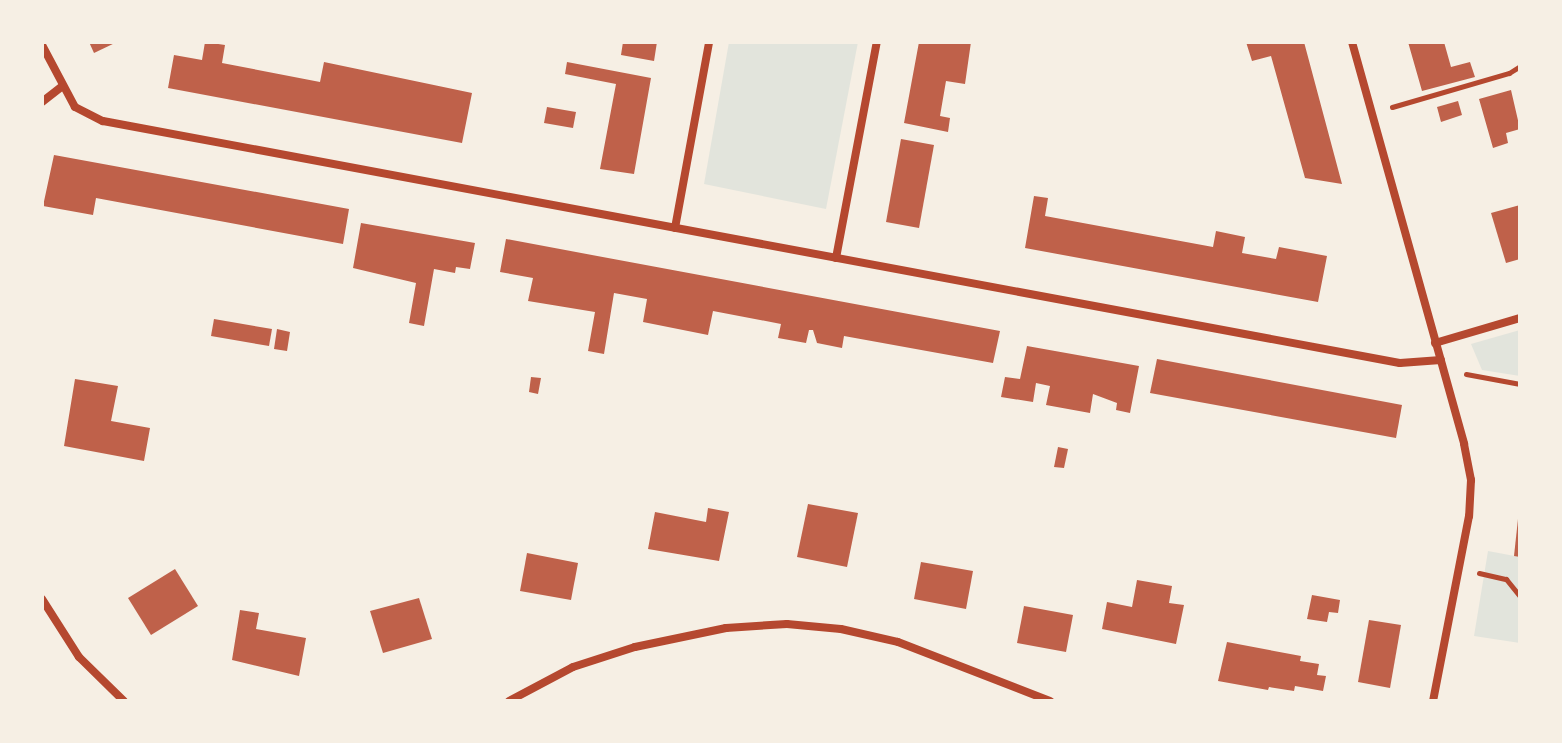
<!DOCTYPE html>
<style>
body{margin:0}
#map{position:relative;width:1562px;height:743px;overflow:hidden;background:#f6efe4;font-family:Literata,serif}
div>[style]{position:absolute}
.green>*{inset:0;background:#e2e4dc}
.building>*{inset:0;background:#bf614a}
.path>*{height:5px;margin:-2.5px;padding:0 2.5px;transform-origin:2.5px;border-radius:2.5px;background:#b5482f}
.minor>*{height:8px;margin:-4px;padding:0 4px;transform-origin:4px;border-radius:4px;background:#b5482f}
span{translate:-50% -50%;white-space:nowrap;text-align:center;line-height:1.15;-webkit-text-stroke:8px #f6efe4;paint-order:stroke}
.frame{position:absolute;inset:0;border:44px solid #f6efe4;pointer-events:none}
</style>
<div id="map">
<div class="green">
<div style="clip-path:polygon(729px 42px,858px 42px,826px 209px,704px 184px)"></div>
<div style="clip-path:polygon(1520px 330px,1520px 376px,1482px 370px,1471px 344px)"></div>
<div style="clip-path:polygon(1488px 551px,1520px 557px,1520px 643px,1474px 636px)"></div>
</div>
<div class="building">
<div style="clip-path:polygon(89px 42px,117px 42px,94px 53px)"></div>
<div style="clip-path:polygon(205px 42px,225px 45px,222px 63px,320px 82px,324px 62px,472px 93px,462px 143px,168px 88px,174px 55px,202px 60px)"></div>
<div style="clip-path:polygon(623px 42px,657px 42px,654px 61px,621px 55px)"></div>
<div style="clip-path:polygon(919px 42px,971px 42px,965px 84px,946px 81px,940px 116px,950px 118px,948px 132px,904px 123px)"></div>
<div style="clip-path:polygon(1246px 42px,1304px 42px,1342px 184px,1305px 178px,1271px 56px,1252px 61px)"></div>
<div style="clip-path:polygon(1408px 42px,1444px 42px,1451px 67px,1470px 62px,1475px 77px,1422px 91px)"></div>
<div style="clip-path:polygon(567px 62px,651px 78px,634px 174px,600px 169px,616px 84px,565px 74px)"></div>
<div style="clip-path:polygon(1511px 90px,1520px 129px,1506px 133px,1508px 143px,1493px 148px,1479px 99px)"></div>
<div style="clip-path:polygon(1458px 101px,1462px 115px,1441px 122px,1437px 107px)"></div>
<div style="clip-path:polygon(547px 107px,576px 112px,573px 128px,544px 123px)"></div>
<div style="clip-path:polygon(901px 139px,934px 145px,919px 228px,886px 222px)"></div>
<div style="clip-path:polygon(54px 155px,349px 209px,343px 244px,96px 198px,93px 215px,43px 206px)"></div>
<div style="clip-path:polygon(1034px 196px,1048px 198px,1045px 216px,1213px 247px,1216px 231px,1245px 237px,1242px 253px,1276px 259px,1279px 247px,1327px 256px,1318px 302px,1025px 248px)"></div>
<div style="clip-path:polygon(1520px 205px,1520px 259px,1506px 263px,1491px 213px)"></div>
<div style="clip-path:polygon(361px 223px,475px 243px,470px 269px,456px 267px,455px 273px,434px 269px,424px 326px,409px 323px,416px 283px,353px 268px)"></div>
<div style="clip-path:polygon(506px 239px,1000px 331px,993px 363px,844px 336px,842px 348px,817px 343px,813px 330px,809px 330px,806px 343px,778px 338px,781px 324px,713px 311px,708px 335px,643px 322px,647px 299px,614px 293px,604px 354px,588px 351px,595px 312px,528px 301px,533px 278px,500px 272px)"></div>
<div style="clip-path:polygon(214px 319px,272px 329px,269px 346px,211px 336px)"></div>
<div style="clip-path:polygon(277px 329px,290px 332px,287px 351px,274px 349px)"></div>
<div style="clip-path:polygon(1027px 346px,1139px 366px,1130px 413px,1116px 410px,1117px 403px,1093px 394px,1090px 413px,1046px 405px,1050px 386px,1036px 383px,1033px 402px,1001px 397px,1005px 377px,1020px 379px)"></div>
<div style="clip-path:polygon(1157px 359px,1402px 405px,1396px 438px,1150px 393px)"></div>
<div style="clip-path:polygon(531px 377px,541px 378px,538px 394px,529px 392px)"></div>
<div style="clip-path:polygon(75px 379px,118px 386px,111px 421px,150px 428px,144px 461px,64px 446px)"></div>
<div style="clip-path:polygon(1058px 447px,1068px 449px,1064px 468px,1054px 467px)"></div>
<div style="clip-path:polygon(808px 504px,858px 513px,847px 567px,797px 557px)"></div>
<div style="clip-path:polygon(708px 508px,729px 512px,719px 561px,648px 549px,655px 512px,706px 522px)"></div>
<div style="clip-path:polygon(1518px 519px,1520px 519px,1520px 557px,1514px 556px)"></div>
<div style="clip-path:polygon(527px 553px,578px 563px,571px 600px,520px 591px)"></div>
<div style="clip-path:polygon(921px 562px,973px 571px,966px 609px,914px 599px)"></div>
<div style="clip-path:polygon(175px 569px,198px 606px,151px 635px,128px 598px)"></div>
<div style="clip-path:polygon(1137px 580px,1172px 586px,1169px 603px,1184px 605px,1176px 644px,1102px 629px,1107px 602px,1132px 607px)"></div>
<div style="clip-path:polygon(1312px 595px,1340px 600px,1338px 613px,1329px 612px,1327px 622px,1307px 619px)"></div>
<div style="clip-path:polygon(419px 598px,432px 639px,383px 653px,370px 611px)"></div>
<div style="clip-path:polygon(1024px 606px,1073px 615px,1066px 652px,1017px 643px)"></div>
<div style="clip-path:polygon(240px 610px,259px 613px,256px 629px,306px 638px,299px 676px,232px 660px)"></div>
<div style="clip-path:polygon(1369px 620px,1401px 625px,1390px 688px,1358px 682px)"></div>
<div style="clip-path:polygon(1227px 642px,1301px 656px,1300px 661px,1319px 664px,1317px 675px,1326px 676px,1323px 691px,1295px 686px,1294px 691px,1269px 687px,1268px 690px,1218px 681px)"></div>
</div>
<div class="path">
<div style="left:1392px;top:107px;width:122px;rotate:-16.2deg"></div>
<div style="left:1509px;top:73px;width:13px;rotate:-32deg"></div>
<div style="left:1466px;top:374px;width:55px;rotate:10.5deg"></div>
<div style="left:1479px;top:573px;width:28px;rotate:13deg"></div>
<div style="left:1506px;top:579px;width:22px;rotate:51deg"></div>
</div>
<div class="minor">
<div style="left:1352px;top:42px;width:417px;rotate:74.4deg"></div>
<div style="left:1464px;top:444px;width:37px;rotate:79deg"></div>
<div style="left:1471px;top:480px;width:36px;rotate:93deg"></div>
<div style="left:1469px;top:516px;width:188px;rotate:101deg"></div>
<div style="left:42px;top:45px;width:70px;rotate:62deg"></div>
<div style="left:75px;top:107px;width:31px;rotate:27deg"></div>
<div style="left:103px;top:121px;width:1319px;rotate:10.57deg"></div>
<div style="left:1400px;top:363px;width:41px;rotate:-4.2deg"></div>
<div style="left:42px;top:102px;width:24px;rotate:-38deg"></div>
<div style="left:675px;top:228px;width:189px;rotate:-79.6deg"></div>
<div style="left:836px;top:258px;width:220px;rotate:-79.3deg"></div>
<div style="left:1435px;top:343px;width:89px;rotate:-16.4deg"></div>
<div style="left:42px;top:599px;width:69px;rotate:57.5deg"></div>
<div style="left:79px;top:657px;width:63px;rotate:44.4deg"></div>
<div style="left:509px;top:701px;width:72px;rotate:-28deg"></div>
<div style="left:573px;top:667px;width:65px;rotate:-17.9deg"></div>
<div style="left:635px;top:647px;width:93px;rotate:-11.8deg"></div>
<div style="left:726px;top:628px;width:61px;rotate:-3.8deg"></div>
<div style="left:787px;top:624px;width:54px;rotate:5.3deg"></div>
<div style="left:841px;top:629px;width:58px;rotate:12.8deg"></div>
<div style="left:898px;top:642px;width:163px;rotate:21.2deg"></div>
</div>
<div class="frame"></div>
</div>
